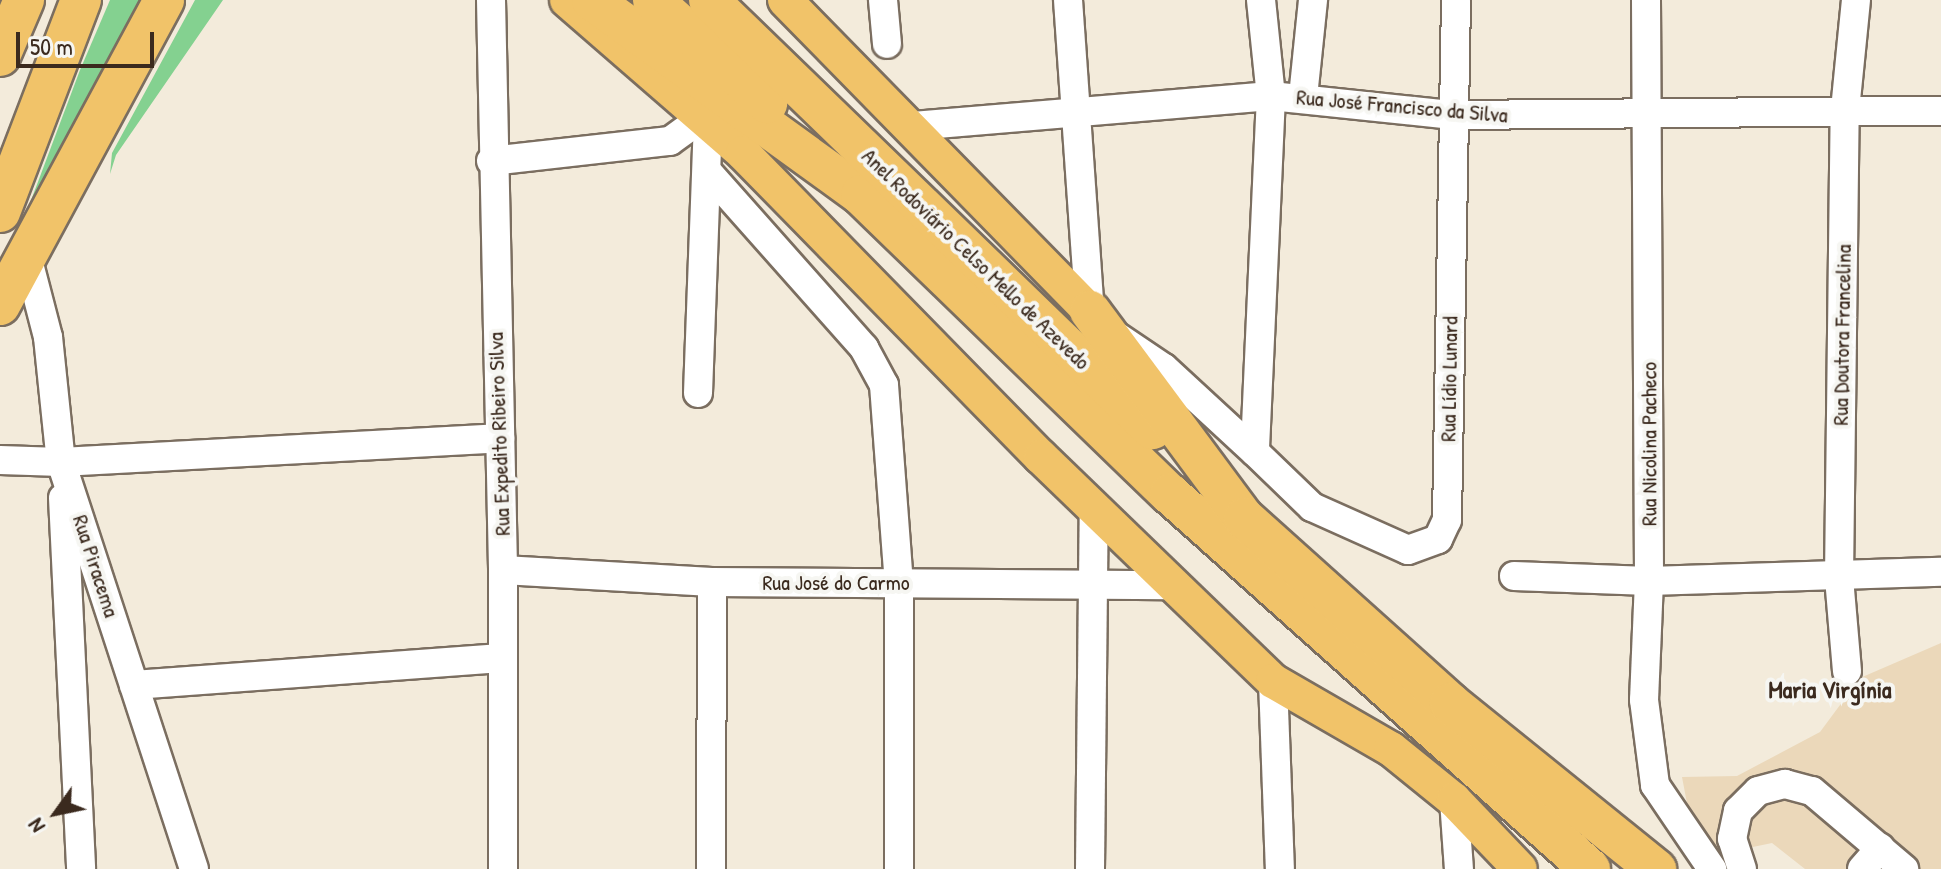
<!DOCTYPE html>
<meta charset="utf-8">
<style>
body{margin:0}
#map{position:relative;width:1941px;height:869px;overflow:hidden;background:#f3ebdb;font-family:"Patrick Hand",sans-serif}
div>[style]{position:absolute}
.built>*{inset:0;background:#ebd8ba}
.green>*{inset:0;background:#84d190}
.roads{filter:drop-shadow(2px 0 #7b6e60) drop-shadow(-2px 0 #7b6e60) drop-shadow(0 2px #7b6e60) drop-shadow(0 -2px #7b6e60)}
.minor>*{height:28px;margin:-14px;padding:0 14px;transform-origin:14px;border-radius:14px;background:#fff}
.major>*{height:34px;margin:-17px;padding:0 17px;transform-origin:17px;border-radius:17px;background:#f1c369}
.highway>*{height:40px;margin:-20px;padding:0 20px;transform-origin:20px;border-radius:20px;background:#f1c369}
span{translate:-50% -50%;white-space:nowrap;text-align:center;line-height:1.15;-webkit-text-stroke:8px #f6f6f2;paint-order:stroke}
.street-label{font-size:22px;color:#3b2a1e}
.neighbourhood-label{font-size:24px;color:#3b2a1e;font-weight:700}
.north{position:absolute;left:16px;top:773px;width:80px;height:80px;-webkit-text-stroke:6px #f6f6f2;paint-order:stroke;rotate:237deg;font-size:22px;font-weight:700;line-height:32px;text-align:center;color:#3b2a1e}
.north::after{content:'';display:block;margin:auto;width:28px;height:36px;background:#3b2a1e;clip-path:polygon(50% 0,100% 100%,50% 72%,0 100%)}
.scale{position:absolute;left:16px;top:32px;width:138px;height:36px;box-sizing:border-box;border:4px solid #3b2a1e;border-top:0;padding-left:10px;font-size:24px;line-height:28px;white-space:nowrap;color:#3b2a1e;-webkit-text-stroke:6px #f6f6f2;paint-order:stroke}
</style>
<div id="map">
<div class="built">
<div style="clip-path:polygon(1941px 643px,1941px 869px,1805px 869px,1772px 843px,1719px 854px,1689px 814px,1682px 777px,1737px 776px,1820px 732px,1860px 678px)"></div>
</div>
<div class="green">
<div style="clip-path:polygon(110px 0,147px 0,21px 227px,80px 70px)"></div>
<div style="clip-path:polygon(195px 0,223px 0,116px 155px,110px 174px,112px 153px)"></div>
</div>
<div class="roads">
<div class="minor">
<div style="left:491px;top:0;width:570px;rotate:88.79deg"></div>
<div style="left:503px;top:570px;width:299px;rotate:90deg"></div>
<div style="left:883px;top:0;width:44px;rotate:84.8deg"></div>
<div style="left:1068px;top:0;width:312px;rotate:86deg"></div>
<div style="left:1261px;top:0;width:97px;rotate:84.1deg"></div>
<div style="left:1271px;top:96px;width:356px;rotate:92.6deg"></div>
<div style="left:1255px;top:452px;width:79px;rotate:44deg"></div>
<div style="left:1312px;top:507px;width:105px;rotate:24.1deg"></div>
<div style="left:1408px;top:550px;width:32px;rotate:-20deg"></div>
<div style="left:1438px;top:539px;width:21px;rotate:-65deg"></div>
<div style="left:1447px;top:520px;width:520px;rotate:-89.01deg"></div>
<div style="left:1646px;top:0;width:581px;rotate:89.7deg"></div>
<div style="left:1649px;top:581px;width:119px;rotate:92.4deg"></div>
<div style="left:1644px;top:700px;width:86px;rotate:82.6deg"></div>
<div style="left:1655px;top:785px;width:102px;rotate:55.8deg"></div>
<div style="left:1303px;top:97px;width:98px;rotate:-84.1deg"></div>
<div style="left:913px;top:126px;width:359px;rotate:-4.8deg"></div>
<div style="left:1271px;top:96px;width:183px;rotate:6deg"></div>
<div style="left:1453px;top:115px;width:488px;rotate:-0.5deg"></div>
<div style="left:491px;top:161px;width:180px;rotate:-6.4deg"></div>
<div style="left:670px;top:141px;width:39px;rotate:-36deg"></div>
<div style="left:707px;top:171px;width:237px;rotate:48.4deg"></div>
<div style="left:864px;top:348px;width:42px;rotate:61.6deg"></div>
<div style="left:884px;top:385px;width:200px;rotate:85.7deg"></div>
<div style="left:899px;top:584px;width:285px;rotate:90deg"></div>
<div style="left:27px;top:256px;width:84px;rotate:75.5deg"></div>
<div style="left:48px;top:337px;width:126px;rotate:84.1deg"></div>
<div style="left:61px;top:462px;width:428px;rotate:71.9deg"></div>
<div style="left:1118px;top:337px;width:55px;rotate:34deg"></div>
<div style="left:1164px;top:368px;width:124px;rotate:42.7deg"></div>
<div style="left:698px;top:393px;width:269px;rotate:-87.9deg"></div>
<div style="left:0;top:460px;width:61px;rotate:1.9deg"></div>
<div style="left:61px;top:462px;width:440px;rotate:-3.1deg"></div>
<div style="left:63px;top:498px;width:371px;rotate:87.2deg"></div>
<div style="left:503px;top:570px;width:209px;rotate:3.3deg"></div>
<div style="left:712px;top:582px;width:458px;rotate:0.4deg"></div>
<div style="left:1514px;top:576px;width:135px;rotate:2.1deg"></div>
<div style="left:1649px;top:581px;width:292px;rotate:-1.8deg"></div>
<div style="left:1847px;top:671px;width:93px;rotate:-94.9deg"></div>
<div style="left:1839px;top:578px;width:468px;rotate:-89.3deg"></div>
<div style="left:1845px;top:110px;width:111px;rotate:-84.3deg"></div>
<div style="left:1273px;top:681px;width:188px;rotate:87.9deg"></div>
<div style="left:134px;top:685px;width:368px;rotate:-4.2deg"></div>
<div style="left:1454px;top:800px;width:69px;rotate:85.9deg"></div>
<div style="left:711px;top:869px;width:287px;rotate:-89.8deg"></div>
<div style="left:1090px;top:869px;width:362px;rotate:-89.4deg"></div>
<div style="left:1742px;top:869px;width:32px;rotate:-108deg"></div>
<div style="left:1732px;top:839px;width:29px;rotate:-78deg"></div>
<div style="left:1738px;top:811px;width:28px;rotate:-45deg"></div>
<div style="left:1758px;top:791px;width:28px;rotate:-15deg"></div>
<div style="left:1785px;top:784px;width:28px;rotate:15deg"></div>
<div style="left:1812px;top:791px;width:121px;rotate:40.3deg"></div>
<div style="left:1862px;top:869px;width:28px;rotate:-49deg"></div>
</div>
<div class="major">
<div style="left:567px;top:0;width:233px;rotate:41deg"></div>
<div style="left:743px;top:153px;width:426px;rotate:45.6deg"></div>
<div style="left:1041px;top:457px;width:322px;rotate:44deg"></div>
<div style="left:1273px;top:681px;width:136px;rotate:30deg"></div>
<div style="left:1391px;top:749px;width:81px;rotate:39deg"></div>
<div style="left:1454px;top:800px;width:95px;rotate:46.3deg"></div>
<div style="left:785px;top:0;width:436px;rotate:45.6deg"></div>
</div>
<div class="highway">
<div style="left:592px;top:0;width:332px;rotate:35.9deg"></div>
<div style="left:861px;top:195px;width:430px;rotate:44.1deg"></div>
<div style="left:1170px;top:494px;width:563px;rotate:41.76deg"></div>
<div style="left:653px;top:0;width:154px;rotate:42.1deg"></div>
<div style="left:709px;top:0;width:617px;rotate:44.08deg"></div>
<div style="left:0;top:56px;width:61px;rotate:-66.8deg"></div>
<div style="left:0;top:212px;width:227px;rotate:-69.1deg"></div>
<div style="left:0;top:305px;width:346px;rotate:-61.7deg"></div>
<div style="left:1090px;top:311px;width:258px;rotate:53.4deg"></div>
<div style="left:1244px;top:518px;width:277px;rotate:41.9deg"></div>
<div style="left:1450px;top:703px;width:265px;rotate:38.9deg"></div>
</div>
</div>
<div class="street-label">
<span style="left:1402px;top:106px;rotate:5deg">Rua José Francisco da Silva</span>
<span style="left:976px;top:259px;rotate:44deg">Anel Rodoviário Celso Mello de Azevedo</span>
<span style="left:1842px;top:335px;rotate:-89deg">Rua Doutora Francelina</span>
<span style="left:1449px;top:379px;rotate:-89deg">Rua Lídio Lunard</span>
<span style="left:499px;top:434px;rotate:-92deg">Rua Expedito Ribeiro Silva</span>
<span style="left:1649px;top:444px;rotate:-90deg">Rua Nicolina Pacheco</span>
<span style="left:96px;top:566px;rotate:72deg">Rua Piracema</span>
<span style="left:836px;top:583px">Rua José do Carmo</span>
</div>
<div class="neighbourhood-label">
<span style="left:1830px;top:690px">Maria Virgínia</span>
</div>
<div class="north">N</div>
<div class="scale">50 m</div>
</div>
